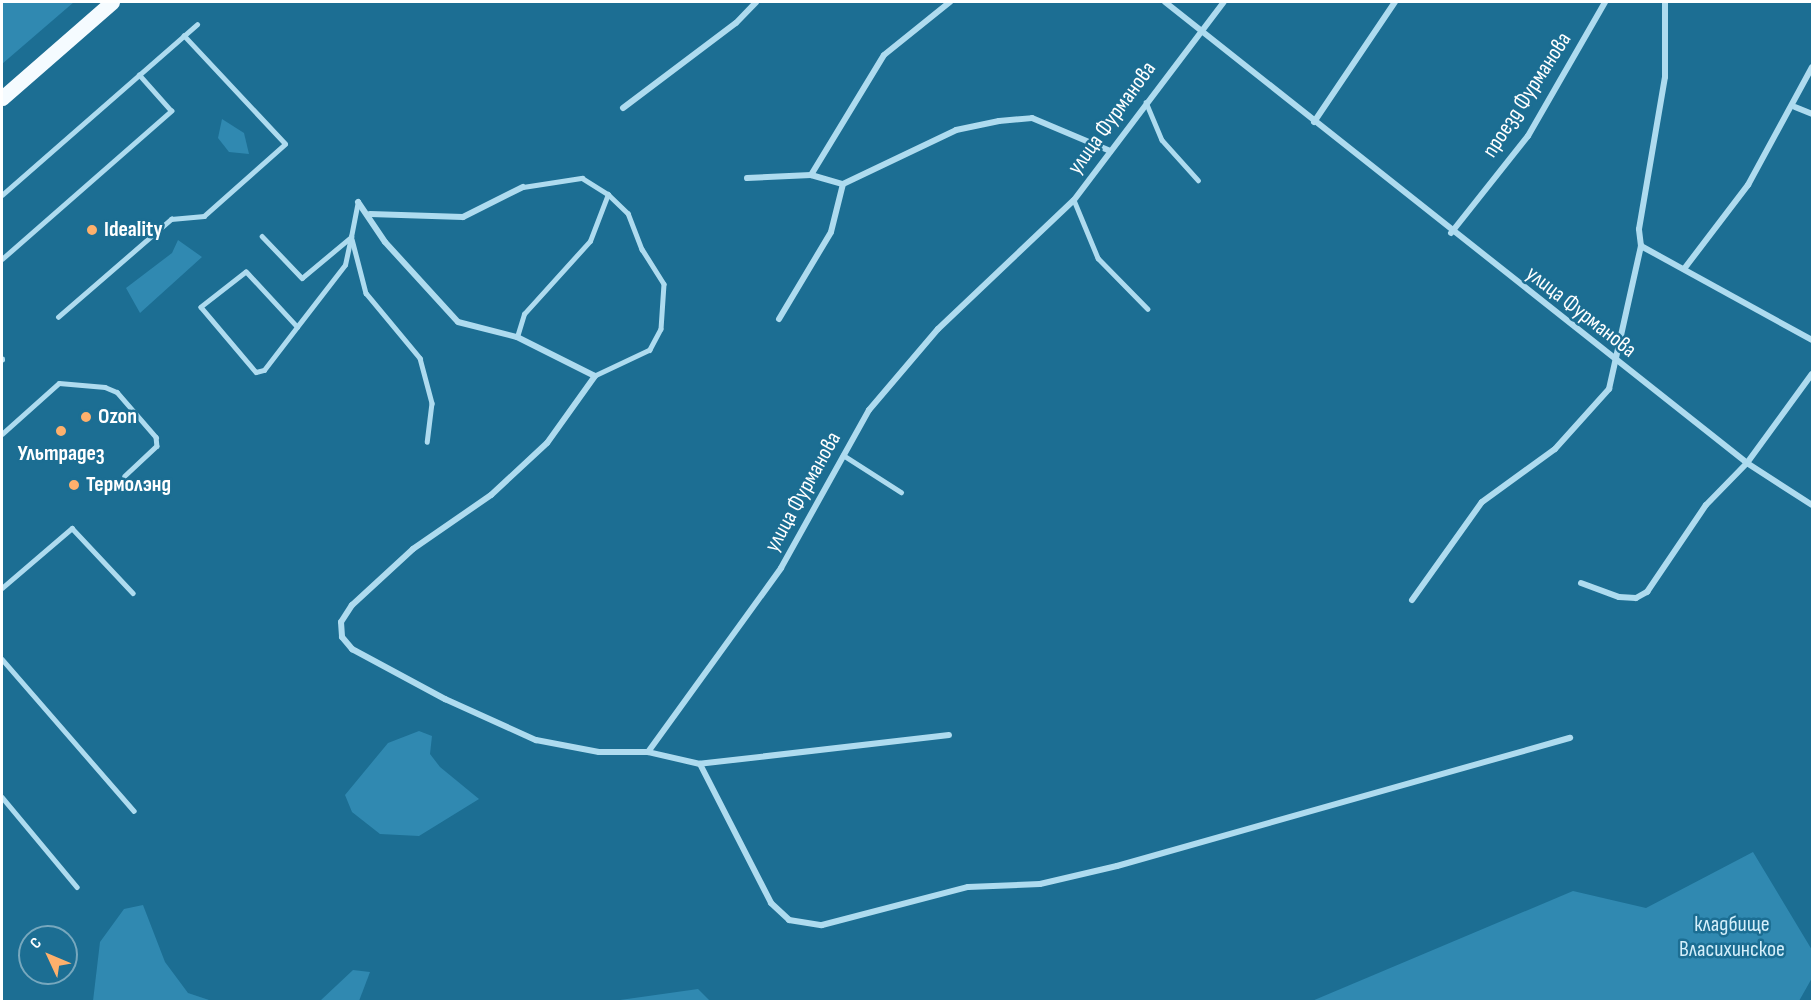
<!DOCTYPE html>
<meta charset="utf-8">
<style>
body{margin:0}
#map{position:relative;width:1814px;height:1003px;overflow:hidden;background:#1c6e93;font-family:"Sofia Sans Condensed",sans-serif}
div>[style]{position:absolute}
.green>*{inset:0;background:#3089b1}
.lane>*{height:4.5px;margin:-2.25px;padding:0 2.25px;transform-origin:2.25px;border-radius:2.25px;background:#aedbef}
.street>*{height:6px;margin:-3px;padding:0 3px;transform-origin:3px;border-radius:3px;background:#aedbef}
.primary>*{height:15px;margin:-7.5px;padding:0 7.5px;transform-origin:7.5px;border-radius:7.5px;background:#f5fbff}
.dots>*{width:16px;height:16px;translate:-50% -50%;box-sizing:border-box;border:3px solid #1c6e93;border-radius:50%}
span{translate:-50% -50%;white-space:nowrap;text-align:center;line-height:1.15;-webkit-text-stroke:5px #1c6e93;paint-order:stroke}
.street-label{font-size:22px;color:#fff}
.poi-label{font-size:22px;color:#fff;font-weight:700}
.left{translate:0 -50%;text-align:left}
.park-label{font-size:22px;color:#d4effa}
.frame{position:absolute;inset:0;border:3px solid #fff;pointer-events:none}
.north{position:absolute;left:18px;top:925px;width:60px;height:60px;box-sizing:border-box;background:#1c6e93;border:2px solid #77a8be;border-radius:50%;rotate:314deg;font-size:16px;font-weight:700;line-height:24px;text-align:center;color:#fff}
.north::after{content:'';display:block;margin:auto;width:21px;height:27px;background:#feb06c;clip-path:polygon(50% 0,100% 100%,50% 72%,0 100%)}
</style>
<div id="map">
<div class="green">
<div style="clip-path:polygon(2px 2px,74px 2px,2px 64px)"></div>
<div style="clip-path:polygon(222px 119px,244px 133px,249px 154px,229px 152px,218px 138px)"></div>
<div style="clip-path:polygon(178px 240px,202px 257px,140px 313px,126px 288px,172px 253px)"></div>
<div style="clip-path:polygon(419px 731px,432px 736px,430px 754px,440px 767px,479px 799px,419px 836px,380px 834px,352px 812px,345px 795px,388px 743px)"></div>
<div style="clip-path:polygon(1753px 852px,1812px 950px,1812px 978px,1799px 1001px,1312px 1001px,1573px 891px,1646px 908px)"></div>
<div style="clip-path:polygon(143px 905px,165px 962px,188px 993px,212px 1001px,93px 1001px,100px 942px,124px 909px)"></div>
<div style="clip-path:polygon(353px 970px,370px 972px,359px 1001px,320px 1001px)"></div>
<div style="clip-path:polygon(698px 989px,710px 1001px,613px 1001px)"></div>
</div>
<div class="lane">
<div style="left:1146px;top:102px;width:41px;rotate:67.2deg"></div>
<div style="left:1162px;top:140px;width:54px;rotate:48deg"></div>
<div style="left:523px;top:187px;width:60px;rotate:-8.7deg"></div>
<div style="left:582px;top:178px;width:31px;rotate:32deg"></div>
<div style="left:608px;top:194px;width:28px;rotate:44deg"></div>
<div style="left:628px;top:213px;width:39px;rotate:69deg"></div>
<div style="left:642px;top:249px;width:41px;rotate:57.8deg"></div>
<div style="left:664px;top:284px;width:45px;rotate:93.8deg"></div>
<div style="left:661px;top:329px;width:24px;rotate:118deg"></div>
<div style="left:650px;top:350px;width:61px;rotate:154.7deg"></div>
<div style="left:2px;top:195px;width:259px;rotate:-41.2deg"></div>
<div style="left:1074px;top:200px;width:63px;rotate:67.5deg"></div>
<div style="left:1098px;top:258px;width:71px;rotate:45.6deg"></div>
<div style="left:262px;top:236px;width:58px;rotate:46.4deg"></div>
<div style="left:302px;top:278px;width:64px;rotate:-39.9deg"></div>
<div style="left:351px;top:237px;width:36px;rotate:-79deg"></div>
<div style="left:352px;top:239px;width:56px;rotate:75.5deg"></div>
<div style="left:366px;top:293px;width:85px;rotate:50.3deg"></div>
<div style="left:420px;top:358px;width:47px;rotate:75.1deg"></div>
<div style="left:432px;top:403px;width:39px;rotate:97deg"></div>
<div style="left:2px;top:259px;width:225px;rotate:-41.2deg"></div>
<div style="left:171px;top:111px;width:48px;rotate:-131.6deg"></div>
<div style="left:58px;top:317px;width:150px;rotate:-40.9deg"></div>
<div style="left:171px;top:219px;width:33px;rotate:-5deg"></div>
<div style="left:204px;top:216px;width:108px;rotate:-41.6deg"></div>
<div style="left:285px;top:144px;width:148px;rotate:-133.1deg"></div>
<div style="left:297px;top:327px;width:75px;rotate:-132.8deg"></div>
<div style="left:246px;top:272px;width:57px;rotate:142.1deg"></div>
<div style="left:201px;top:307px;width:85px;rotate:49.8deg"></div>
<div style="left:256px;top:372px;width:8px;rotate:-14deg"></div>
<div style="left:264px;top:370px;width:54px;rotate:-52.5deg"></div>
<div style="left:297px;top:327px;width:78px;rotate:-52.3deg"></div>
<div style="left:345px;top:265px;width:29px;rotate:-78deg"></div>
<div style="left:517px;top:337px;width:24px;rotate:-73deg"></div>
<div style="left:524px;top:314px;width:98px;rotate:-47.9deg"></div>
<div style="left:590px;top:241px;width:50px;rotate:-69deg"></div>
<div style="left:2px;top:360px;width:1px;rotate:-90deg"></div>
<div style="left:2px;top:434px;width:76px;rotate:-41.8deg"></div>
<div style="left:59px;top:383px;width:46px;rotate:5deg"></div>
<div style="left:105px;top:387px;width:13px;rotate:23deg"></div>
<div style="left:117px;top:392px;width:60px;rotate:49.1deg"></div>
<div style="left:156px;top:437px;width:9px;rotate:84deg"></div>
<div style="left:157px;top:446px;width:44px;rotate:136.8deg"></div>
<div style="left:843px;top:455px;width:69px;rotate:32.5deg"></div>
<div style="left:2px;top:588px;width:92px;rotate:-40.6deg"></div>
<div style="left:72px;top:528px;width:89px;rotate:46.8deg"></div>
<div style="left:2px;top:659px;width:201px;rotate:49deg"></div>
<div style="left:2px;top:797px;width:117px;rotate:50.2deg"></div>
</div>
<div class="street">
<div style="left:1165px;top:2px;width:742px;rotate:38.38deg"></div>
<div style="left:1747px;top:463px;width:110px;rotate:-53.9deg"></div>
<div style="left:1795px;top:107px;width:18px;rotate:22deg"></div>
<div style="left:623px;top:108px;width:141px;rotate:-37deg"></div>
<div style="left:736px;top:23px;width:29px;rotate:-46deg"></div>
<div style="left:1314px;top:122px;width:145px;rotate:-56deg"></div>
<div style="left:811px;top:175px;width:33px;rotate:16deg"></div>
<div style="left:843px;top:184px;width:125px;rotate:-25.5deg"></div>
<div style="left:956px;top:130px;width:44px;rotate:-11.8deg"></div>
<div style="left:999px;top:121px;width:33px;rotate:-5deg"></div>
<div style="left:1032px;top:118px;width:85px;rotate:22.9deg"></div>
<div style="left:747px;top:178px;width:64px;rotate:-2.7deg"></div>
<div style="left:811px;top:175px;width:140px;rotate:-58.7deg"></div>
<div style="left:884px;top:55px;width:85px;rotate:-38.8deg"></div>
<div style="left:358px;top:202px;width:48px;rotate:56deg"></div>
<div style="left:385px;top:242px;width:108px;rotate:47.6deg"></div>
<div style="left:458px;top:322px;width:61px;rotate:14.3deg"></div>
<div style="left:517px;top:337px;width:87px;rotate:26.6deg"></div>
<div style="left:595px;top:376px;width:82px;rotate:125.6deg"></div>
<div style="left:547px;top:443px;width:76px;rotate:137.1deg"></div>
<div style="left:491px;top:495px;width:95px;rotate:145.3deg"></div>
<div style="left:413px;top:549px;width:83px;rotate:137.4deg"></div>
<div style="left:352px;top:605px;width:20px;rotate:123deg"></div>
<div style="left:341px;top:622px;width:15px;rotate:86deg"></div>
<div style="left:342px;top:637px;width:16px;rotate:50deg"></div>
<div style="left:352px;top:649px;width:106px;rotate:28.3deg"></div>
<div style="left:445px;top:699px;width:100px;rotate:24.3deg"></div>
<div style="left:536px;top:740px;width:64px;rotate:10.8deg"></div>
<div style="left:599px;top:752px;width:49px"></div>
<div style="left:370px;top:214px;width:93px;rotate:1.8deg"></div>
<div style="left:463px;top:217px;width:67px;rotate:-26.6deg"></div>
<div style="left:1451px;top:233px;width:124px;rotate:-51.6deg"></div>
<div style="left:1528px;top:136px;width:155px;rotate:-60.1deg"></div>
<div style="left:1641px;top:246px;width:195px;rotate:28.8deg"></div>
<div style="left:1684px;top:269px;width:106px;rotate:-52.7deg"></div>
<div style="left:1748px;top:185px;width:134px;rotate:-61.5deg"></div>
<div style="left:779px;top:319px;width:101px;rotate:-59.1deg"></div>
<div style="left:831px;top:232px;width:49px;rotate:-76deg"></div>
<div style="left:1581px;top:583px;width:40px;rotate:20.2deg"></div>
<div style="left:1619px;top:597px;width:17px;rotate:3deg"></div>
<div style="left:1636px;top:598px;width:13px;rotate:-29deg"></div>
<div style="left:1647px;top:592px;width:105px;rotate:-55.9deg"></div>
<div style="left:1706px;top:505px;width:59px;rotate:-45.7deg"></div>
<div style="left:1747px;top:463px;width:77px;rotate:32.9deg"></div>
<div style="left:1412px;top:600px;width:120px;rotate:-54.5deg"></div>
<div style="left:1482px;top:502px;width:90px;rotate:-36deg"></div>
<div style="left:1555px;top:449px;width:81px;rotate:-48deg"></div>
<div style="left:1609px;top:389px;width:147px;rotate:-77.4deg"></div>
<div style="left:1641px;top:246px;width:17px;rotate:-97deg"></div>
<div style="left:1639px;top:229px;width:154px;rotate:-80.3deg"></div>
<div style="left:1665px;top:77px;width:75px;rotate:-90deg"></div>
<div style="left:949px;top:735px;width:251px;rotate:173.4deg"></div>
<div style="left:700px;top:764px;width:53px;rotate:-167deg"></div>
<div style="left:648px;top:752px;width:227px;rotate:-54.1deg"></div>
<div style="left:781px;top:568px;width:181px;rotate:-60.9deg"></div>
<div style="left:869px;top:410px;width:106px;rotate:-49.6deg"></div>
<div style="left:938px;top:329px;width:187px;rotate:-43.5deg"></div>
<div style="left:1074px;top:200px;width:248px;rotate:-52.9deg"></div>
<div style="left:700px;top:764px;width:156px;rotate:62.9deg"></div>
<div style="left:771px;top:903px;width:25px;rotate:43deg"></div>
<div style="left:789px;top:920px;width:33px;rotate:9deg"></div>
<div style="left:822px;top:925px;width:151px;rotate:-14.6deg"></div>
<div style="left:968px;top:887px;width:72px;rotate:-2.4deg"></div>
<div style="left:1040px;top:884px;width:79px;rotate:-13.2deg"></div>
<div style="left:1117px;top:866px;width:471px;rotate:-15.8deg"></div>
</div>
<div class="primary">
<div style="left:2px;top:98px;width:146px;rotate:-41.1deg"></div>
</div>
<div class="dots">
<div style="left:92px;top:230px;background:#feb06c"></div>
<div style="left:86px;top:417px;background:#feb06c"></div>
<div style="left:61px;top:431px;background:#feb06c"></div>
<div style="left:74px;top:485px;background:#feb06c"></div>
</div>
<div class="street-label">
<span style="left:1527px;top:95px;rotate:-57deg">проезд Фурманова</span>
<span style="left:1112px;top:118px;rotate:-54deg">улица Фурманова</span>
<span style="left:1581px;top:312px;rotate:38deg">улица Фурманова</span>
<span style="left:803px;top:492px;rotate:-61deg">улица Фурманова</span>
</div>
<div class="poi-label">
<span class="left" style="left:104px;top:230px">Ideality</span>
<span class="left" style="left:98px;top:417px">Ozon</span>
<span style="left:61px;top:454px">Ультрадез</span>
<span class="left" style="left:86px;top:485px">Термолэнд</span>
</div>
<div class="park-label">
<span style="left:1732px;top:937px">кладбище<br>Власихинское</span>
</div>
<div class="frame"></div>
<div class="north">С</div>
</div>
